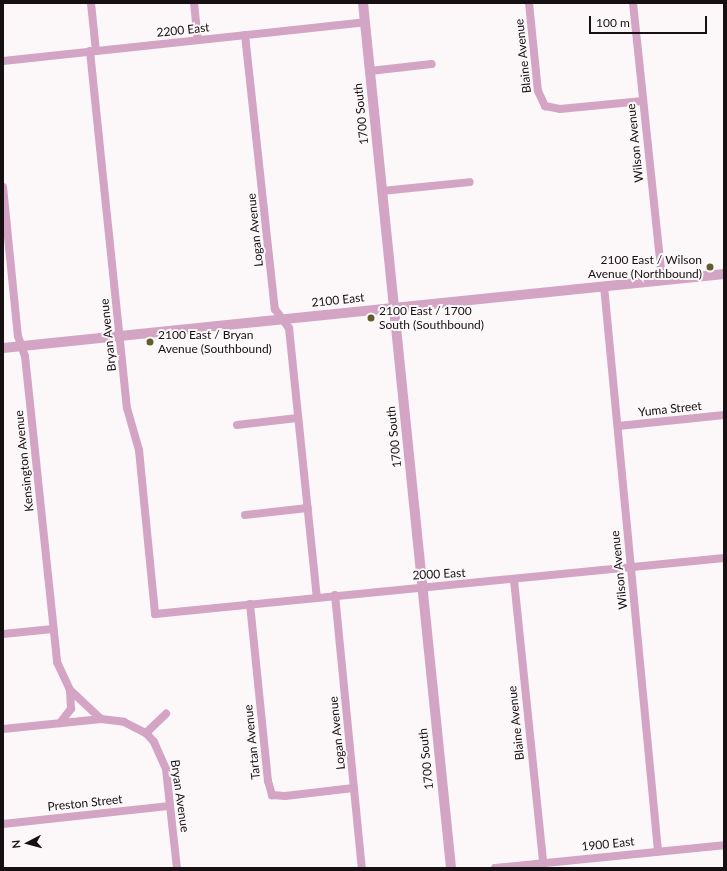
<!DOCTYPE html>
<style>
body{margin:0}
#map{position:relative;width:727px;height:871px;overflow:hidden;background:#fcf8f9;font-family:Lato,sans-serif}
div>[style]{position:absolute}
.minor>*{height:8px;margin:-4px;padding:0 4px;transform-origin:4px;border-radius:4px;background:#d3a4c4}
.tertiary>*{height:10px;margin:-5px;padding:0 5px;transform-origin:5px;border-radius:5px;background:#d3a4c4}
.dots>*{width:11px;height:11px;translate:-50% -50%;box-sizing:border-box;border:2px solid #fcf8f9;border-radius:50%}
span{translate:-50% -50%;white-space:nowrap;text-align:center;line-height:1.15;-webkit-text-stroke:4px #fcf8f9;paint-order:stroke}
.street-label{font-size:12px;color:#171012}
.poi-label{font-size:12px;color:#171012}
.right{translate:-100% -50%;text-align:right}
.left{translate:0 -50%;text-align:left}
.frame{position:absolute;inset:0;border:4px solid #171012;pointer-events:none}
.north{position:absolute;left:8px;top:823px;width:40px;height:40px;-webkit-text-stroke:3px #fcf8f9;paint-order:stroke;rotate:264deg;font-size:11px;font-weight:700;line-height:16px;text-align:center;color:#171012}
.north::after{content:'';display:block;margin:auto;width:14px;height:18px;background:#171012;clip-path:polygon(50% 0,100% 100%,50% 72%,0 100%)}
.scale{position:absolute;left:589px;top:16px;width:118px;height:18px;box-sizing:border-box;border:2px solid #171012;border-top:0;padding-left:5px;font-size:12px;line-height:14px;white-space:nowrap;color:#171012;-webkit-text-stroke:3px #fcf8f9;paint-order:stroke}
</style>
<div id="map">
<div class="minor">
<div style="left:91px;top:3px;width:48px;rotate:84.1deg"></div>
<div style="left:194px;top:3px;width:37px;rotate:84deg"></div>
<div style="left:529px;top:3px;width:88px;rotate:84.2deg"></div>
<div style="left:538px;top:91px;width:17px;rotate:65deg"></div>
<div style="left:545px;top:106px;width:15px;rotate:11deg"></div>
<div style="left:560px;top:109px;width:83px;rotate:-5.5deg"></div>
<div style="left:633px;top:3px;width:279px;rotate:84deg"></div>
<div style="left:245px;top:35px;width:276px;rotate:83.8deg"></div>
<div style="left:275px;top:309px;width:24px;rotate:54deg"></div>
<div style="left:289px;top:328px;width:270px;rotate:84.1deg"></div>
<div style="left:90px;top:51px;width:359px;rotate:84.1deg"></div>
<div style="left:127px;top:408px;width:44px;rotate:74.1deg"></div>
<div style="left:139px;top:450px;width:165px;rotate:84.4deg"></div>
<div style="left:155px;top:614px;width:572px;rotate:-5.62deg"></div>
<div style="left:3px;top:61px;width:364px;rotate:-6.1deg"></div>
<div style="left:370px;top:71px;width:62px;rotate:-6.4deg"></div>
<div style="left:3px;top:187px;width:150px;rotate:84.3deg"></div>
<div style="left:18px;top:336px;width:21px;rotate:71deg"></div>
<div style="left:25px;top:356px;width:308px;rotate:84deg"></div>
<div style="left:57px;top:662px;width:31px;rotate:65deg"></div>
<div style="left:70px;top:690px;width:42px;rotate:43.1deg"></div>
<div style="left:382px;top:191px;width:88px;rotate:-5.8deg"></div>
<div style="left:604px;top:286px;width:568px;rotate:84.54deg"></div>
<div style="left:237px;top:425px;width:61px;rotate:-6.5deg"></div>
<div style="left:618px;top:426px;width:107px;rotate:-5.9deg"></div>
<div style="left:245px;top:515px;width:63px;rotate:-6.3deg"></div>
<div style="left:514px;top:580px;width:284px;rotate:84.1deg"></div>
<div style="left:335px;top:595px;width:274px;rotate:84.4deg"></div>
<div style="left:250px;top:604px;width:178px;rotate:84.2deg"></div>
<div style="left:268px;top:781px;width:15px;rotate:74deg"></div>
<div style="left:272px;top:795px;width:13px;rotate:4deg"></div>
<div style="left:285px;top:796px;width:69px;rotate:-6.6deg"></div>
<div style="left:3px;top:634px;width:50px;rotate:-5.7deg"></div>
<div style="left:60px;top:723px;width:18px;rotate:-52deg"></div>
<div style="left:71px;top:709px;width:18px;rotate:-93deg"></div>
<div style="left:3px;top:729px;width:99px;rotate:-5.8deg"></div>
<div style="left:101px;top:719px;width:23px;rotate:7deg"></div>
<div style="left:124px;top:722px;width:25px;rotate:27deg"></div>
<div style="left:146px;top:733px;width:12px;rotate:48deg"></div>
<div style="left:154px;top:742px;width:30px;rotate:66deg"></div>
<div style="left:166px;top:769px;width:100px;rotate:83.7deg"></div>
<div style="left:146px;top:733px;width:28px;rotate:-44deg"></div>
<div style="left:3px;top:824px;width:168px;rotate:-6.2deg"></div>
<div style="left:495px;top:868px;width:230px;rotate:-5.7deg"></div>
</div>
<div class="tertiary">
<div style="left:363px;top:3px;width:869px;rotate:84.19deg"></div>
<div style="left:3px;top:348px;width:725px;rotate:-5.86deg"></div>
</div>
<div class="dots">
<div style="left:710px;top:267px;background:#645d29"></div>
<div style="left:371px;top:318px;background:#645d29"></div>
<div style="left:150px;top:342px;background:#645d29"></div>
</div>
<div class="street-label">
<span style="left:183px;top:30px;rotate:-6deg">2200 East</span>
<span style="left:523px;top:56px;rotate:-96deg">Blaine Avenue</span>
<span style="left:361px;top:114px;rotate:-96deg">1700 South</span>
<span style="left:635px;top:143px;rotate:-96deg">Wilson Avenue</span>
<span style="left:255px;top:230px;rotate:-96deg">Logan Avenue</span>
<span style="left:338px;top:300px;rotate:-6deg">2100 East</span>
<span style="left:108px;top:335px;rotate:-96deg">Bryan Avenue</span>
<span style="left:670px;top:409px;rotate:-6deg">Yuma Street</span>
<span style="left:394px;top:437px;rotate:-96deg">1700 South</span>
<span style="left:24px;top:461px;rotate:-96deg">Kensington Avenue</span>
<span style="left:619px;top:570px;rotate:-96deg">Wilson Avenue</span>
<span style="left:439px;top:574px;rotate:-3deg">2000 East</span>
<span style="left:516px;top:723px;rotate:-96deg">Blaine Avenue</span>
<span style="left:337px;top:733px;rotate:-96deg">Logan Avenue</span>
<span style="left:252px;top:742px;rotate:-96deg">Tartan Avenue</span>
<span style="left:426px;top:759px;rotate:-96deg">1700 South</span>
<span style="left:180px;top:796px;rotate:82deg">Bryan Avenue</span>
<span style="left:85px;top:803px;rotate:-6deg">Preston Street</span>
<span style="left:608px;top:844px;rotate:-6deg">1900 East</span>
</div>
<div class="poi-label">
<span class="right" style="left:702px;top:267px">2100 East / Wilson<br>Avenue (Northbound)</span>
<span class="left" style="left:379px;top:318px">2100 East / 1700<br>South (Southbound)</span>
<span class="left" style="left:158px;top:342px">2100 East / Bryan<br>Avenue (Southbound)</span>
</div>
<div class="frame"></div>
<div class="north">N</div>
<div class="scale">100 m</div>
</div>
